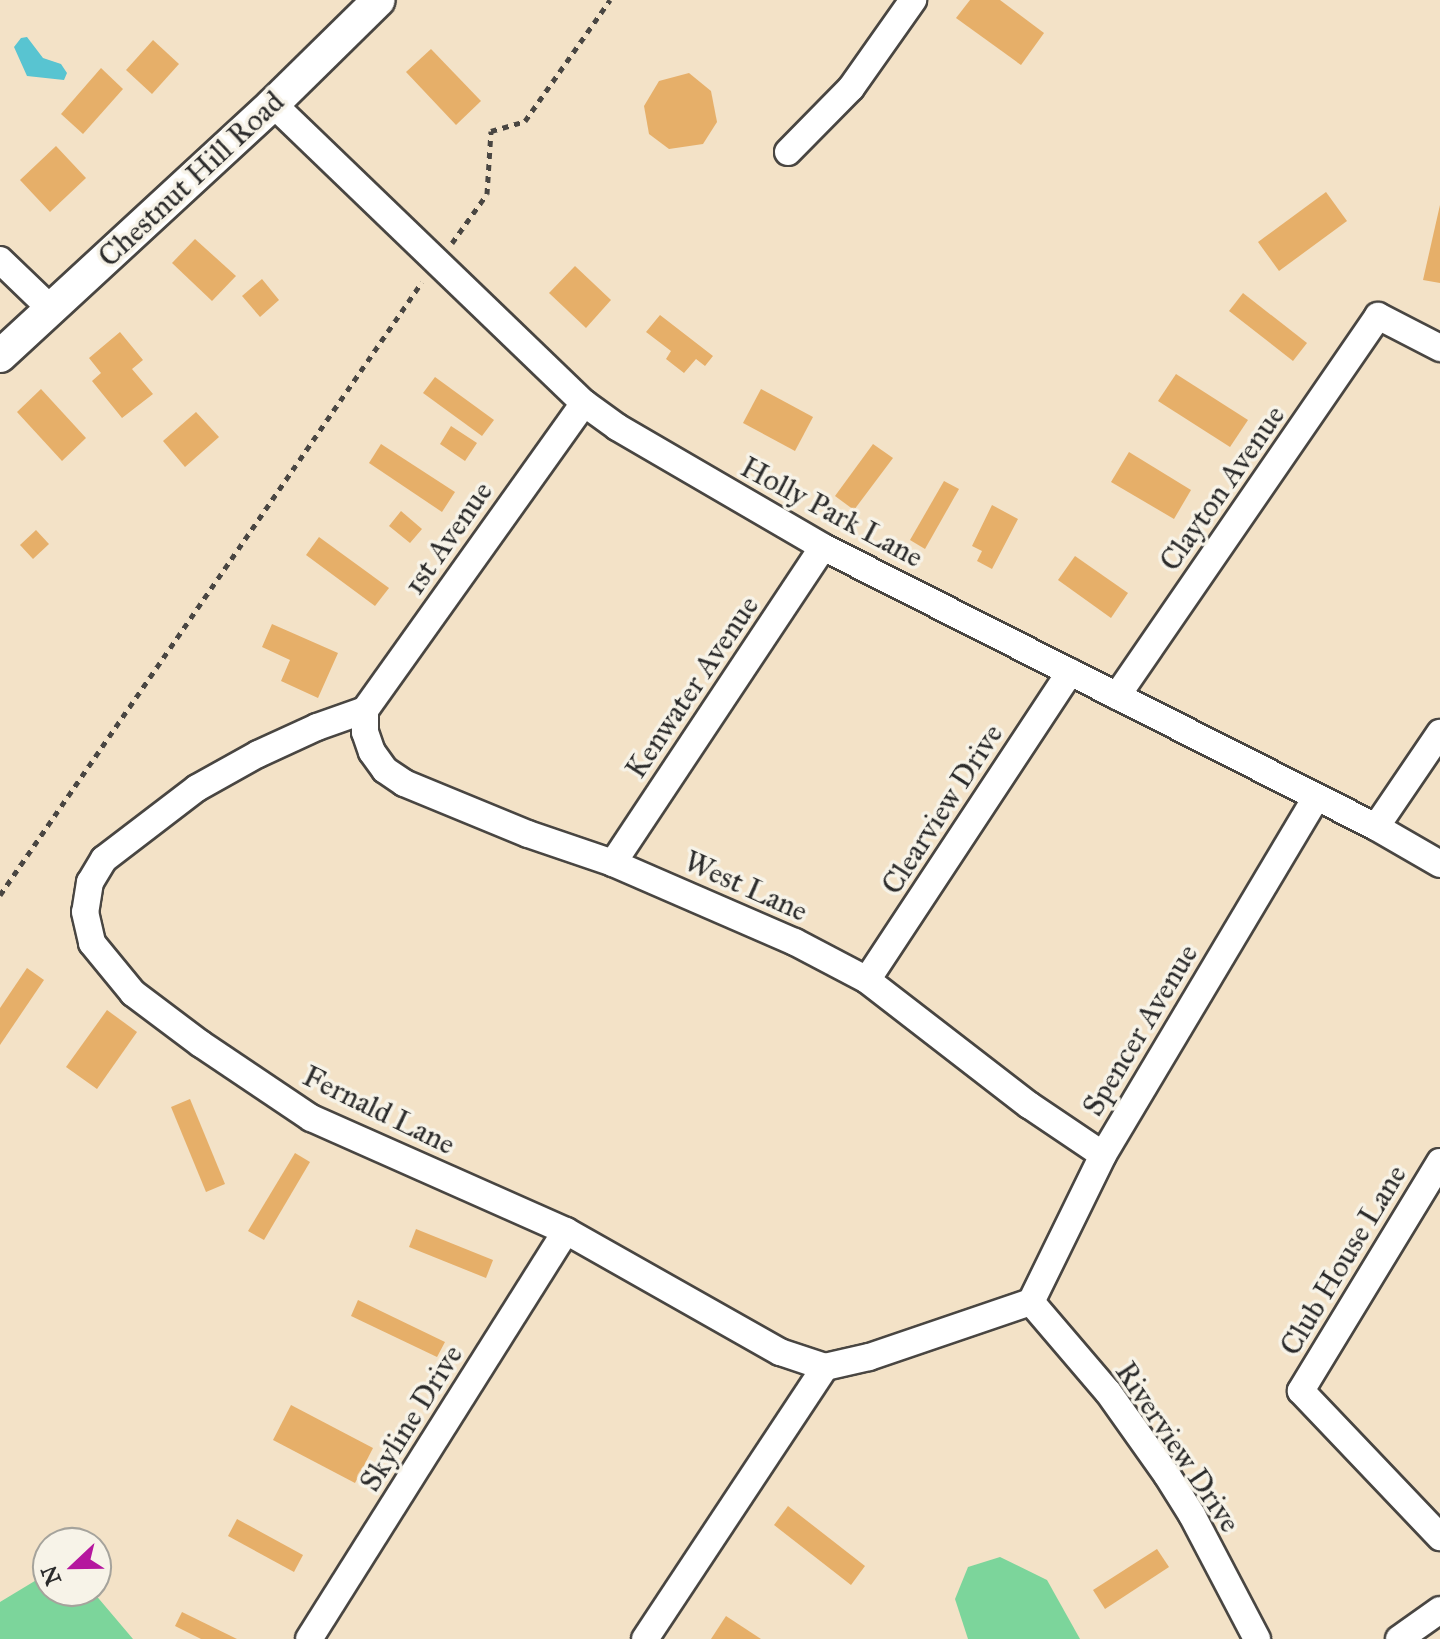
<!DOCTYPE html>
<style>
body{margin:0}
#map{position:relative;width:1440px;height:1639px;overflow:hidden;background:#f3e2c7;font-family:"IM FELL Great Primer",serif}
div>[style]{position:absolute}
.green>*{inset:0;background:#7cd59b}
.water>*{inset:0;background:#58c4d1}
.building>*{inset:0;background:#e6af69}
.path>*{height:5px;margin-top:-2.5px;transform-origin:0;background:repeating-linear-gradient(90deg,#494642 0 6px,transparent 0 12px)}
.roads{filter:drop-shadow(2px 0 #494642) drop-shadow(-2px 0 #494642) drop-shadow(0 2px #494642) drop-shadow(0 -2px #494642)}
.minor>*{height:26px;margin:-13px;padding:0 13px;transform-origin:13px;border-radius:13px;background:#fff}
.tertiary>*{height:32px;margin:-16px;padding:0 16px;transform-origin:16px;border-radius:16px;background:#fff}
span{translate:-50% -50%;white-space:nowrap;text-align:center;line-height:1.15;-webkit-text-stroke:7px #f7f3e8;paint-order:stroke}
.street-label{font-size:30px;color:#2b2b2b}
.north{position:absolute;left:32px;top:1527px;width:80px;height:80px;box-sizing:border-box;background:#f7f3e8;border:2px solid #a5a39c;border-radius:50%;rotate:248deg;font-size:22px;font-weight:700;line-height:32px;text-align:center;color:#2b2b2b}
.north::after{content:'';display:block;margin:auto;width:28px;height:36px;background:#b5179e;clip-path:polygon(50% 0,100% 100%,50% 72%,0 100%)}
</style>
<div id="map">
<div class="green">
<div style="clip-path:polygon(1000px 1557px,1047px 1580px,1080px 1639px,968px 1639px,955px 1599px,968px 1567px)"></div>
<div style="clip-path:polygon(48px 1573px,48px 1591px,94px 1593px,133px 1639px,0 1639px,0 1602px)"></div>
</div>
<div class="water">
<div style="clip-path:polygon(27px 37px,43px 58px,61px 64px,67px 73px,64px 80px,27px 76px,14px 47px,21px 38px)"></div>
</div>
<div class="building">
<div style="clip-path:polygon(970px 0,1000px 0,1044px 33px,1021px 65px,956px 18px)"></div>
<div style="clip-path:polygon(153px 40px,179px 64px,152px 94px,126px 70px)"></div>
<div style="clip-path:polygon(431px 49px,481px 101px,456px 125px,406px 72px)"></div>
<div style="clip-path:polygon(101px 68px,123px 89px,83px 134px,61px 114px)"></div>
<div style="clip-path:polygon(689px 73px,711px 91px,717px 122px,703px 144px,669px 149px,649px 134px,644px 106px,659px 81px)"></div>
<div style="clip-path:polygon(56px 146px,86px 178px,50px 212px,20px 180px)"></div>
<div style="clip-path:polygon(1326px 192px,1347px 221px,1279px 271px,1258px 242px)"></div>
<div style="clip-path:polygon(1440px 205px,1440px 283px,1423px 280px)"></div>
<div style="clip-path:polygon(195px 239px,236px 276px,212px 301px,172px 263px)"></div>
<div style="clip-path:polygon(575px 266px,611px 300px,586px 328px,549px 293px)"></div>
<div style="clip-path:polygon(262px 279px,279px 300px,260px 317px,242px 296px)"></div>
<div style="clip-path:polygon(1243px 293px,1307px 343px,1293px 361px,1229px 311px)"></div>
<div style="clip-path:polygon(660px 315px,713px 356px,705px 366px,696px 359px,684px 373px,666px 359px,671px 351px,646px 332px)"></div>
<div style="clip-path:polygon(120px 332px,143px 360px,132px 369px,153px 394px,122px 418px,92px 381px,101px 373px,89px 358px)"></div>
<div style="clip-path:polygon(1176px 374px,1248px 420px,1230px 447px,1158px 401px)"></div>
<div style="clip-path:polygon(435px 377px,494px 420px,482px 436px,423px 393px)"></div>
<div style="clip-path:polygon(41px 389px,86px 438px,62px 461px,17px 412px)"></div>
<div style="clip-path:polygon(761px 389px,813px 417px,795px 451px,743px 423px)"></div>
<div style="clip-path:polygon(196px 412px,219px 437px,185px 467px,163px 441px)"></div>
<div style="clip-path:polygon(451px 426px,477px 443px,465px 461px,440px 444px)"></div>
<div style="clip-path:polygon(381px 444px,455px 492px,442px 512px,369px 463px)"></div>
<div style="clip-path:polygon(873px 444px,893px 458px,854px 510px,835px 496px)"></div>
<div style="clip-path:polygon(1129px 452px,1191px 490px,1174px 519px,1111px 482px)"></div>
<div style="clip-path:polygon(944px 481px,959px 489px,925px 549px,910px 540px)"></div>
<div style="clip-path:polygon(992px 505px,1018px 519px,992px 569px,977px 561px,982px 551px,972px 546px)"></div>
<div style="clip-path:polygon(401px 511px,422px 529px,410px 543px,389px 526px)"></div>
<div style="clip-path:polygon(36px 530px,49px 544px,33px 559px,20px 545px)"></div>
<div style="clip-path:polygon(319px 537px,389px 588px,375px 606px,306px 555px)"></div>
<div style="clip-path:polygon(1075px 556px,1128px 593px,1111px 618px,1058px 580px)"></div>
<div style="clip-path:polygon(272px 624px,338px 653px,318px 698px,281px 681px,290px 660px,262px 647px)"></div>
<div style="clip-path:polygon(27px 968px,44px 980px,0 1045px,0 1008px)"></div>
<div style="clip-path:polygon(107px 1010px,137px 1032px,97px 1089px,66px 1067px)"></div>
<div style="clip-path:polygon(190px 1099px,225px 1184px,206px 1192px,171px 1107px)"></div>
<div style="clip-path:polygon(295px 1153px,310px 1162px,264px 1240px,248px 1231px)"></div>
<div style="clip-path:polygon(416px 1229px,493px 1260px,486px 1278px,409px 1247px)"></div>
<div style="clip-path:polygon(358px 1300px,445px 1342px,437px 1357px,351px 1316px)"></div>
<div style="clip-path:polygon(291px 1405px,373px 1448px,355px 1483px,273px 1440px)"></div>
<div style="clip-path:polygon(788px 1506px,865px 1566px,851px 1585px,774px 1525px)"></div>
<div style="clip-path:polygon(237px 1519px,303px 1555px,294px 1572px,228px 1536px)"></div>
<div style="clip-path:polygon(1157px 1549px,1169px 1567px,1105px 1609px,1093px 1590px)"></div>
<div style="clip-path:polygon(182px 1612px,237px 1639px,201px 1639px,175px 1626px)"></div>
<div style="clip-path:polygon(726px 1616px,761px 1639px,711px 1639px)"></div>
</div>
<div class="path">
<div style="left:452px;top:243px;width:60px;rotate:-54.5deg"></div>
<div style="left:487px;top:194px;width:63px;rotate:-86.4deg"></div>
<div style="left:491px;top:131px;width:35px;rotate:-16deg"></div>
<div style="left:525px;top:121px;width:148px;rotate:-54.9deg"></div>
<div style="left:0;top:895px;width:744px;rotate:-55.46deg"></div>
</div>
<div class="roads">
<div class="minor">
<div style="left:273px;top:104px;width:431px;rotate:43.9deg"></div>
<div style="left:584px;top:403px;width:41px;rotate:36deg"></div>
<div style="left:617px;top:427px;width:238px;rotate:30.2deg"></div>
<div style="left:823px;top:547px;width:620px;rotate:26.85deg"></div>
<div style="left:1376px;top:827px;width:74px;rotate:30deg"></div>
<div style="left:788px;top:152px;width:90px;rotate:-45.5deg"></div>
<div style="left:851px;top:88px;width:108px;rotate:-54.8deg"></div>
<div style="left:0;top:260px;width:72px;rotate:43.9deg"></div>
<div style="left:1117px;top:696px;width:461px;rotate:-55.5deg"></div>
<div style="left:1378px;top:316px;width:70px;rotate:27.3deg"></div>
<div style="left:365px;top:710px;width:51px;rotate:160.5deg"></div>
<div style="left:317px;top:727px;width:65px;rotate:155.4deg"></div>
<div style="left:258px;top:754px;width:70px;rotate:150.9deg"></div>
<div style="left:197px;top:788px;width:117px;rotate:142.6deg"></div>
<div style="left:104px;top:859px;width:27px;rotate:121deg"></div>
<div style="left:90px;top:882px;width:30px;rotate:99deg"></div>
<div style="left:85px;top:912px;width:32px;rotate:77deg"></div>
<div style="left:92px;top:943px;width:65px;rotate:50.6deg"></div>
<div style="left:133px;top:993px;width:85px;rotate:36.9deg"></div>
<div style="left:201px;top:1044px;width:133px;rotate:33.9deg"></div>
<div style="left:311px;top:1118px;width:279px;rotate:23.9deg"></div>
<div style="left:566px;top:1231px;width:246px;rotate:29.5deg"></div>
<div style="left:780px;top:1352px;width:47px;rotate:18.4deg"></div>
<div style="left:825px;top:1367px;width:45px;rotate:-12.8deg"></div>
<div style="left:869px;top:1357px;width:171px;rotate:-18.8deg"></div>
<div style="left:365px;top:710px;width:22px;rotate:90deg"></div>
<div style="left:365px;top:732px;width:21px;rotate:71deg"></div>
<div style="left:372px;top:752px;width:22px;rotate:54deg"></div>
<div style="left:385px;top:770px;width:23px;rotate:34deg"></div>
<div style="left:404px;top:783px;width:134px;rotate:22.4deg"></div>
<div style="left:528px;top:834px;width:90px;rotate:18.8deg"></div>
<div style="left:613px;top:863px;width:198px;rotate:23.5deg"></div>
<div style="left:795px;top:942px;width:81px;rotate:27.8deg"></div>
<div style="left:867px;top:980px;width:205px;rotate:37.7deg"></div>
<div style="left:1029px;top:1105px;width:89px;rotate:34deg"></div>
<div style="left:365px;top:710px;width:377px;rotate:-54.5deg"></div>
<div style="left:1376px;top:827px;width:114px;rotate:-55.8deg"></div>
<div style="left:613px;top:863px;width:379px;rotate:-56.4deg"></div>
<div style="left:867px;top:980px;width:369px;rotate:-56.6deg"></div>
<div style="left:1440px;top:1162px;width:268px;rotate:121.3deg"></div>
<div style="left:1301px;top:1391px;width:202px;rotate:46.4deg"></div>
<div style="left:1031px;top:1302px;width:164px;rotate:-63.9deg"></div>
<div style="left:1103px;top:1155px;width:416px;rotate:-59.2deg"></div>
<div style="left:1031px;top:1302px;width:118px;rotate:49.5deg"></div>
<div style="left:1108px;top:1392px;width:102px;rotate:54.6deg"></div>
<div style="left:1167px;top:1475px;width:47px;rotate:58deg"></div>
<div style="left:1192px;top:1515px;width:140px;rotate:62.3deg"></div>
<div style="left:309px;top:1639px;width:482px;rotate:-57.8deg"></div>
<div style="left:645px;top:1639px;width:326px;rotate:-56.5deg"></div>
<div style="left:1399px;top:1639px;width:50px;rotate:-35.3deg"></div>
</div>
<div class="tertiary">
<div style="left:0;top:356px;width:372px;rotate:-42.7deg"></div>
<div style="left:273px;top:104px;width:148px;rotate:-44.5deg"></div>
</div>
</div>
<div class="street-label">
<span style="left:191px;top:179px;rotate:-43deg">Chestnut Hill Road</span>
<span style="left:1222px;top:488px;rotate:-55deg">Clayton Avenue</span>
<span style="left:832px;top:512px;rotate:28deg">Holly Park Lane</span>
<span style="left:448px;top:538px;rotate:-55deg">1st Avenue</span>
<span style="left:692px;top:687px;rotate:-56deg">Kenwater Avenue</span>
<span style="left:942px;top:809px;rotate:-57deg">Clearview Drive</span>
<span style="left:746px;top:886px;rotate:24deg">West Lane</span>
<span style="left:1140px;top:1030px;rotate:-59deg">Spencer Avenue</span>
<span style="left:379px;top:1110px;rotate:26deg">Fernald Lane</span>
<span style="left:1343px;top:1260px;rotate:-59deg">Club House Lane</span>
<span style="left:411px;top:1418px;rotate:-58deg">Skyline Drive</span>
<span style="left:1178px;top:1447px;rotate:56deg">Riverview Drive</span>
</div>
<div class="north">N</div>
</div>
